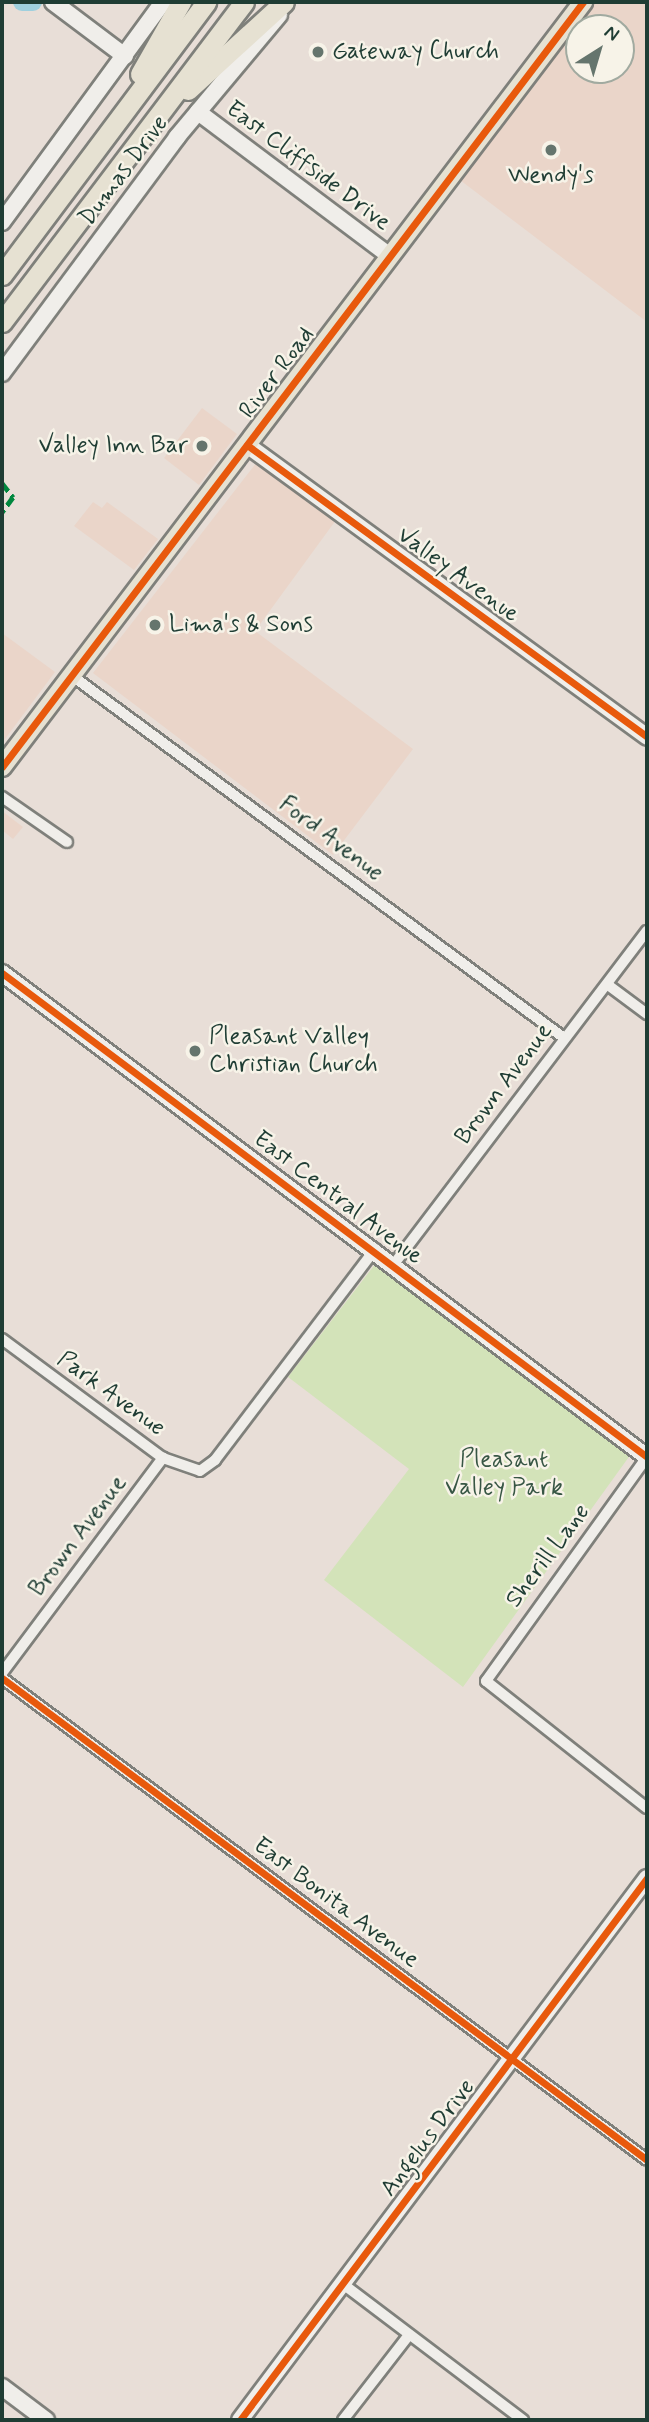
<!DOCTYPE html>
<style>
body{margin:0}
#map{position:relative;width:649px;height:2422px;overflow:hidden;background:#e8ded7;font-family:Mynerve,sans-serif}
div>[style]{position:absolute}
.built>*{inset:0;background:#ead5c9}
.green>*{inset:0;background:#d3e3b9}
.river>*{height:18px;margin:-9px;padding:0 9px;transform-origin:9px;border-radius:9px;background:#9fd0de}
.roads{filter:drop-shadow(2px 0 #7f807b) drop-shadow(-2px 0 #7f807b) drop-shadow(0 2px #7f807b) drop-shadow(0 -2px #7f807b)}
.street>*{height:10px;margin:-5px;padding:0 5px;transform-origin:5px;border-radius:5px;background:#f0eeea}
.secondary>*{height:16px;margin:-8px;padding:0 8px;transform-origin:8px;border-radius:8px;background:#f0eeea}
.primary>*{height:18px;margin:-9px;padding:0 9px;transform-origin:9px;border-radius:9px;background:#e6e1d2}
.highway>*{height:19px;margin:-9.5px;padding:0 9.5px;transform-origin:9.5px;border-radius:9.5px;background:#e6e1d2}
.quiet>*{height:5px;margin-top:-2.5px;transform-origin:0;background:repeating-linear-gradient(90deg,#00873e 0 10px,transparent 0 15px)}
.cycleway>*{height:7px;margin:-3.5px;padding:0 3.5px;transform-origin:3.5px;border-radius:3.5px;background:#e8590c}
.dots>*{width:19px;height:19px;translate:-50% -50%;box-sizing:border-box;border:4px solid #f7f3e8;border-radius:50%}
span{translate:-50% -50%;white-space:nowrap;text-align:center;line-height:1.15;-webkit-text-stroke:5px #f7f3e8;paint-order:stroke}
.poi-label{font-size:24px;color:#1f3d34}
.left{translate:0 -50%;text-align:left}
.right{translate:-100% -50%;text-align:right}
.street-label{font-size:24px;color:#1f3d34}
.park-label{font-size:24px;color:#375644}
.frame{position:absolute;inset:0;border:4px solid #1f3d34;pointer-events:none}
.north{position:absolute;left:565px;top:14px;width:70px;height:70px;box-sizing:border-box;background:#f7f3e8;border:2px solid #a1aaa0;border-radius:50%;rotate:37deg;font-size:19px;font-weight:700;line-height:28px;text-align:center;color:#1f3d34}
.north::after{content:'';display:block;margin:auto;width:24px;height:32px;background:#65756d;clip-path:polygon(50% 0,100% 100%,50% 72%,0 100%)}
</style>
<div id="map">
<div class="built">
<div style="clip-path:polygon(evenodd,591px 2px,647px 2px,647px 322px,456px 177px,591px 2px,579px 28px,621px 28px,621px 70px,579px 70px,579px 28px)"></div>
<div style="clip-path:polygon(202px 408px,237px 434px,199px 485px,164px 458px)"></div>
<div style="clip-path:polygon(257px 462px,336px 520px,255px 631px,413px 749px,333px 855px,93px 673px)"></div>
<div style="clip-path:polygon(93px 502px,102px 508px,107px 502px,158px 539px,134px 570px,74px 526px)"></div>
<div style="clip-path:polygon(2px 633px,55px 672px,2px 743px)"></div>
<div style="clip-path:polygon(2px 811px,23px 827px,13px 839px,2px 830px)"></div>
</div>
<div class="green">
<div style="clip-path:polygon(376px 1263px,631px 1454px,463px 1687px,324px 1580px,409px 1469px,288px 1377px)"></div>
</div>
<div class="river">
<div style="left:22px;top:2px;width:11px"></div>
</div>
<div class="roads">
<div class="street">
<div style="left:71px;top:675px;width:612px;rotate:36.36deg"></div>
<div style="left:2px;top:797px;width:79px;rotate:34.7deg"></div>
<div style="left:608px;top:985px;width:49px;rotate:36.6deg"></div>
<div style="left:394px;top:1264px;width:418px;rotate:-52.8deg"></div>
<div style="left:2px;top:1339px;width:200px;rotate:36.5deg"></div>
<div style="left:163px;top:1458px;width:39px;rotate:19deg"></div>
<div style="left:200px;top:1471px;width:19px;rotate:-36deg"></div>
<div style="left:215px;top:1460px;width:265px;rotate:-52.8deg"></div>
<div style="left:647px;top:1457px;width:276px;rotate:125.7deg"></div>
<div style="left:486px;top:1681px;width:205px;rotate:38.3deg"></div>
<div style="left:2px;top:1673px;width:269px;rotate:-53.2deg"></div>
<div style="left:2px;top:1678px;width:805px;rotate:36.77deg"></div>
<div style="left:343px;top:2284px;width:226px;rotate:37.1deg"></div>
<div style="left:343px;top:2420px;width:108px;rotate:-52.2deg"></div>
</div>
<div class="secondary">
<div style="left:53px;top:2px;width:90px;rotate:36.9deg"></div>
<div style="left:198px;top:112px;width:240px;rotate:36.9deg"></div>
<div style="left:2px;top:222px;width:273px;rotate:-53.8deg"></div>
<div style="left:2px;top:373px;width:294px;rotate:-53.4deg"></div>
<div style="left:177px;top:137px;width:159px;rotate:-50.1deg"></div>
<div style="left:247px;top:445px;width:495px;rotate:36.1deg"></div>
<div style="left:2px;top:973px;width:806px;rotate:36.88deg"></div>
<div style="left:2px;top:2387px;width:55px;rotate:36.9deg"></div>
<div style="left:240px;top:2420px;width:678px;rotate:-53.1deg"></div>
</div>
<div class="primary">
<div style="left:2px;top:767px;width:961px;rotate:-52.78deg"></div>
</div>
<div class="highway">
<div style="left:140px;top:74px;width:83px;rotate:-60.3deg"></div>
<div style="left:188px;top:90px;width:130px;rotate:-42.5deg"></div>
<div style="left:2px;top:275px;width:341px;rotate:-53.2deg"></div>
<div style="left:2px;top:322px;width:401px;rotate:-52.9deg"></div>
</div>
</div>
<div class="quiet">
<div style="left:2px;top:483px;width:18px;rotate:52deg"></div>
<div style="left:13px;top:497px;width:19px;rotate:126deg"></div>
</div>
<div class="cycleway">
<div style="left:247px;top:445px;width:495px;rotate:36.1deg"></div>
<div style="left:2px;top:767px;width:961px;rotate:-52.78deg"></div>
<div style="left:2px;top:973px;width:806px;rotate:36.88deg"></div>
<div style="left:2px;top:1678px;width:805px;rotate:36.77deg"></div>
<div style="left:240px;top:2420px;width:678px;rotate:-53.1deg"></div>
</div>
<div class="dots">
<div style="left:318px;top:52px;background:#65756d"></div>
<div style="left:551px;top:150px;background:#65756d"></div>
<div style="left:202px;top:446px;background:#65756d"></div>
<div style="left:155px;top:625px;background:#65756d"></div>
<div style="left:195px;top:1051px;background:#65756d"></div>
</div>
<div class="poi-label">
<span class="left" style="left:332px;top:52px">Gateway Church</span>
<span style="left:551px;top:176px">Wendy's</span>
<span class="right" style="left:188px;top:446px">Valley Inn Bar</span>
<span class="left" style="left:169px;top:625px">Lima's &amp; Sons</span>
<span class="left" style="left:209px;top:1051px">Pleasant Valley<br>Christian Church</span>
</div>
<div class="street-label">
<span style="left:308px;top:166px;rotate:37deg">East Cliffside Drive</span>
<span style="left:124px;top:171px;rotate:-53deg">Dumas Drive</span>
<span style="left:277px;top:373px;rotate:-53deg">River Road</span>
<span style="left:458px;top:575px;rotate:36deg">Valley Avenue</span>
<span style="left:331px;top:839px;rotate:37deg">Ford Avenue</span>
<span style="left:504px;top:1084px;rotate:-53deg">Brown Avenue</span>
<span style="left:338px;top:1198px;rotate:37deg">East Central Avenue</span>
<span style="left:111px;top:1394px;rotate:36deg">Park Avenue</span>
<span style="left:78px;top:1536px;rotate:-53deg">Brown Avenue</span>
<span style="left:548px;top:1556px;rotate:-53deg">Sherill Lane</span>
<span style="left:336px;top:1903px;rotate:37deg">East Bonita Avenue</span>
<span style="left:428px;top:2138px;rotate:-53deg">Angelus Drive</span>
</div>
<div class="park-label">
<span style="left:504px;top:1474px">Pleasant<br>Valley Park</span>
</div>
<div class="frame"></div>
<div class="north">N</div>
</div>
